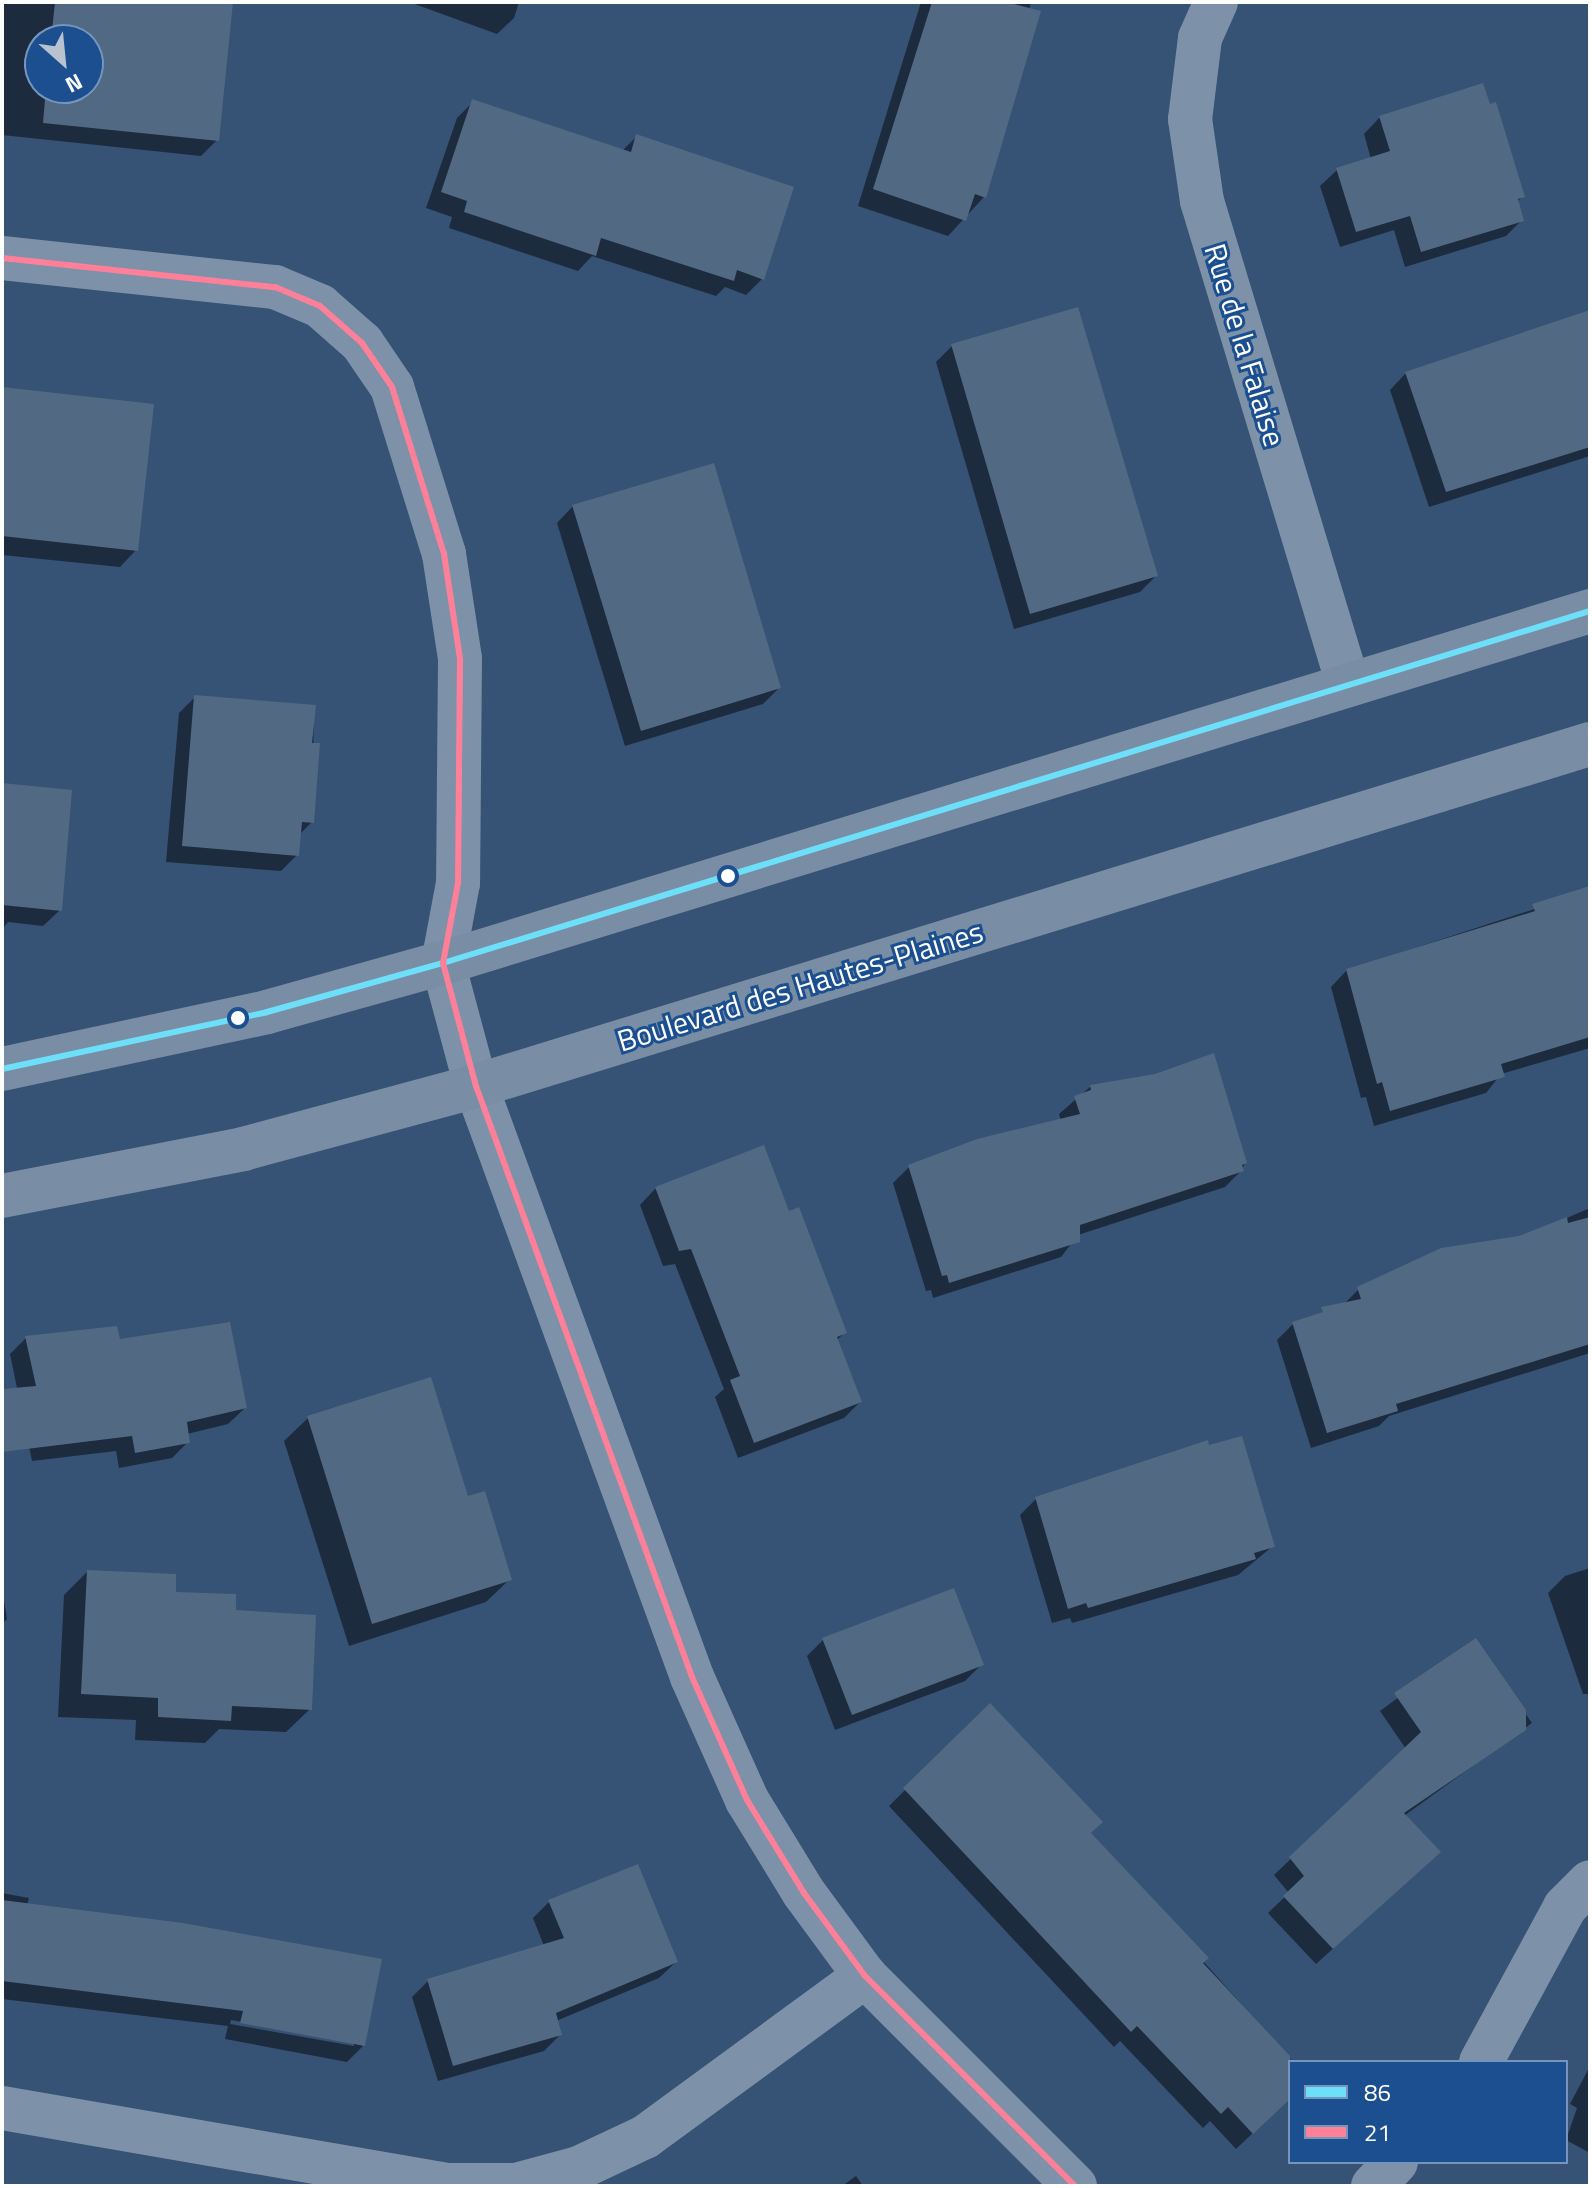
<!DOCTYPE html>
<style>
body{margin:0}
#map{position:relative;width:1592px;height:2188px;overflow:hidden;background:#365274;font-family:"Titillium Web",sans-serif}
div>[style]{position:absolute}
.shadow>*{inset:0;background:#0007}
.building>*{inset:0;background:#526984}
.street>*{height:44px;margin:-22px;padding:0 22px;transform-origin:22px;border-radius:22px;background:#7d92a8}
.secondary>*{height:44px;margin:-22px;padding:0 22px;transform-origin:22px;border-radius:22px;background:#798da4}
.bus-1>*{height:6px;margin:-3px;padding:0 3px;transform-origin:3px;border-radius:3px;background:#6ddff8}
.bus-2>*{height:6px;margin:-3px;padding:0 3px;transform-origin:3px;border-radius:3px;background:#ff8098}
.dots>*{width:22px;height:22px;translate:-50% -50%;box-sizing:border-box;border:4px solid #1b4f8f;border-radius:50%}
span{translate:-50% -50%;white-space:nowrap;text-align:center;line-height:1.15;-webkit-text-stroke:6px #1b4f8f;paint-order:stroke}
.street-label{font-size:30px;color:#fff}
.frame{position:absolute;inset:0;border:4px solid #fff;pointer-events:none}
.legend{position:absolute;left:1288px;top:2060px;width:280px;height:104px;box-sizing:border-box;background:#1b4f8f;border:2px solid #7695bc;margin:0;padding:10px 14px;list-style:none;font-size:24px;color:#fff}
.legend li{display:flex;align-items:center;gap:16px;height:40px}
.legend b{width:40px;border:2px solid #7695bc}
.north{position:absolute;left:24px;top:24px;width:80px;height:80px;box-sizing:border-box;background:#1b4f8f;border:2px solid #7695bc;border-radius:50%;rotate:153deg;font-size:22px;font-weight:700;line-height:32px;text-align:center;color:#fff}
.north::after{content:'';display:block;margin:auto;width:28px;height:36px;background:#b9c2ce;clip-path:polygon(50% 0,100% 100%,50% 72%,0 100%)}
</style>
<div id="map">
<div class="shadow">
<div style="clip-path:polygon(evenodd,2px 2px,213px 2px,217px 140px,201px 156px,2px 135px,2px 2px,40px 40px,88px 40px,88px 88px,40px 88px,40px 40px)"></div>
<div style="clip-path:polygon(409px 2px,519px 2px,514px 18px,497px 34px)"></div>
<div style="clip-path:polygon(921px 2px,1031px 2px,984px 197px,948px 236px,858px 206px)"></div>
<div style="clip-path:polygon(473px 102px,622px 151px,636px 137px,762px 279px,746px 295px,725px 287px,716px 296px,592px 256px,578px 271px,449px 228px,452px 217px,426px 208px,457px 118px)"></div>
<div style="clip-path:polygon(1380px 117px,1522px 197px,1517px 202px,1522px 220px,1506px 236px,1405px 267px,1394px 230px,1340px 247px,1320px 186px,1337px 170px,1371px 159px,1364px 134px)"></div>
<div style="clip-path:polygon(1590px 312px,1590px 456px,1429px 507px,1390px 390px,1406px 373px)"></div>
<div style="clip-path:polygon(952px 346px,1156px 576px,1140px 592px,1014px 629px,936px 362px)"></div>
<div style="clip-path:polygon(2px 391px,136px 550px,120px 567px,2px 555px)"></div>
<div style="clip-path:polygon(573px 506px,779px 688px,763px 704px,625px 746px,557px 523px)"></div>
<div style="clip-path:polygon(195px 697px,314px 707px,312px 822px,299px 835px,297px 855px,281px 871px,166px 862px,179px 713px)"></div>
<div style="clip-path:polygon(2px 785px,60px 910px,43px 926px,8px 922px,2px 929px)"></div>
<div style="clip-path:polygon(1590px 891px,1590px 1048px,1501px 1074px,1486px 1093px,1374px 1126px,1366px 1097px,1361px 1098px,1331px 987px,1347px 970px)"></div>
<div style="clip-path:polygon(1090px 1087px,1245px 1163px,1241px 1171px,1225px 1187px,1078px 1235px,1061px 1257px,933px 1298px,931px 1290px,926px 1291px,893px 1183px,909px 1167px,1061px 1121px,1059px 1114px)"></div>
<div style="clip-path:polygon(656px 1188px,788px 1213px,845px 1332px,836px 1341px,860px 1402px,844px 1418px,738px 1458px,715px 1397px,724px 1389px,675px 1264px,663px 1266px,640px 1205px)"></div>
<div style="clip-path:polygon(1590px 1208px,1590px 1353px,1389px 1416px,1379px 1426px,1311px 1448px,1277px 1340px,1293px 1324px,1343px 1305px,1359px 1289px,1520px 1238px)"></div>
<div style="clip-path:polygon(26px 1338px,118px 1341px,245px 1408px,228px 1424px,187px 1434px,188px 1442px,172px 1458px,119px 1468px,116px 1451px,32px 1461px,10px 1354px)"></div>
<div style="clip-path:polygon(308px 1418px,467px 1498px,510px 1579px,486px 1602px,349px 1646px,284px 1441px)"></div>
<div style="clip-path:polygon(1036px 1499px,1273px 1546px,1238px 1575px,1072px 1623px,1070px 1618px,1052px 1623px,1020px 1515px)"></div>
<div style="clip-path:polygon(1590px 1568px,1590px 1694px,1583px 1694px,1548px 1593px,1565px 1576px)"></div>
<div style="clip-path:polygon(87px 1572px,234px 1612px,310px 1709px,286px 1732px,219px 1729px,205px 1743px,135px 1740px,136px 1720px,58px 1717px,64px 1595px)"></div>
<div style="clip-path:polygon(2px 1588px,7px 1619px,2px 1624px)"></div>
<div style="clip-path:polygon(823px 1640px,981px 1665px,965px 1681px,835px 1730px,807px 1656px)"></div>
<div style="clip-path:polygon(1475px 1641px,1532px 1723px,1404px 1816px,1422px 1868px,1316px 1964px,1268px 1913px,1289px 1893px,1274px 1875px,1406px 1749px,1380px 1711px)"></div>
<div style="clip-path:polygon(990px 1706px,1089px 1833px,1293px 2062px,1290px 2098px,1236px 2149px,1210px 2121px,1203px 2128px,1120px 2041px,1114px 2047px,889px 1806px)"></div>
<div style="clip-path:polygon(evenodd,2px 1893px,29px 1898px,27px 1905px,363px 2046px,347px 2062px,225px 2039px,228px 2026px,2px 1999px,2px 1893px,231px 2020px,354px 2042px,354px 2046px,230px 2024px,231px 2020px)"></div>
<div style="clip-path:polygon(549px 1902px,676px 1962px,659px 1978px,556px 2021px,560px 2035px,544px 2051px,438px 2081px,412px 1997px,428px 1981px,544px 1946px,533px 1918px)"></div>
<div style="clip-path:polygon(1590px 2066px,1590px 2153px,1566px 2140px,1577px 2108px,1570px 2104px)"></div>
<div style="clip-path:polygon(856px 2176px,863px 2186px,842px 2186px)"></div>
</div>
<div class="building">
<div style="clip-path:polygon(55px 2px,233px 2px,219px 141px,43px 123px,46px 88px,88px 88px,88px 40px,51px 40px)"></div>
<div style="clip-path:polygon(932px 2px,1006px 2px,1041px 11px,986px 198px,975px 194px,966px 221px,873px 189px)"></div>
<div style="clip-path:polygon(1483px 83px,1490px 104px,1496px 102px,1525px 197px,1518px 199px,1524px 221px,1421px 252px,1410px 216px,1356px 232px,1336px 168px,1390px 151px,1379px 116px)"></div>
<div style="clip-path:polygon(472px 99px,631px 152px,636px 134px,794px 187px,764px 280px,737px 270px,734px 281px,601px 238px,596px 256px,464px 212px,467px 201px,441px 192px)"></div>
<div style="clip-path:polygon(1078px 307px,1158px 576px,1030px 614px,951px 344px)"></div>
<div style="clip-path:polygon(1590px 310px,1590px 447px,1446px 492px,1405px 372px)"></div>
<div style="clip-path:polygon(2px 387px,154px 404px,138px 551px,2px 536px)"></div>
<div style="clip-path:polygon(714px 463px,781px 688px,641px 731px,572px 505px)"></div>
<div style="clip-path:polygon(194px 695px,316px 705px,312px 743px,320px 743px,314px 823px,302px 822px,299px 856px,182px 846px)"></div>
<div style="clip-path:polygon(2px 783px,72px 790px,62px 911px,2px 905px)"></div>
<div style="clip-path:polygon(1590px 886px,1590px 1037px,1501px 1064px,1505px 1077px,1390px 1111px,1382px 1082px,1377px 1084px,1346px 969px,1535px 911px,1532px 904px)"></div>
<div style="clip-path:polygon(1214px 1053px,1247px 1163px,1242px 1165px,1244px 1171px,1080px 1225px,1080px 1242px,949px 1283px,947px 1275px,942px 1276px,908px 1165px,977px 1139px,1080px 1114px,1074px 1096px,1091px 1090px,1090px 1085px,1155px 1074px)"></div>
<div style="clip-path:polygon(764px 1145px,789px 1211px,799px 1207px,847px 1333px,837px 1337px,862px 1402px,754px 1443px,730px 1380px,740px 1376px,691px 1249px,679px 1251px,655px 1187px)"></div>
<div style="clip-path:polygon(1567px 1217px,1568px 1223px,1590px 1217px,1590px 1344px,1396px 1404px,1398px 1411px,1327px 1433px,1292px 1322px,1323px 1312px,1321px 1307px,1361px 1299px,1357px 1287px,1441px 1248px,1519px 1236px)"></div>
<div style="clip-path:polygon(230px 1322px,247px 1408px,187px 1422px,190px 1443px,135px 1453px,132px 1436px,2px 1452px,2px 1389px,36px 1386px,25px 1336px,117px 1326px,120px 1339px)"></div>
<div style="clip-path:polygon(431px 1377px,468px 1496px,485px 1491px,512px 1580px,372px 1624px,307px 1416px)"></div>
<div style="clip-path:polygon(1242px 1436px,1275px 1547px,1254px 1553px,1256px 1559px,1088px 1608px,1086px 1603px,1068px 1609px,1035px 1497px,1208px 1440px,1209px 1445px)"></div>
<div style="clip-path:polygon(87px 1570px,176px 1574px,176px 1592px,236px 1594px,236px 1610px,316px 1615px,312px 1710px,232px 1706px,231px 1721px,158px 1717px,158px 1698px,81px 1694px)"></div>
<div style="clip-path:polygon(954px 1588px,984px 1665px,852px 1715px,822px 1638px)"></div>
<div style="clip-path:polygon(1476px 1638px,1526px 1710px,1526px 1730px,1404px 1813px,1441px 1852px,1333px 1949px,1283px 1896px,1304px 1876px,1289px 1857px,1421px 1732px,1394px 1693px)"></div>
<div style="clip-path:polygon(990px 1703px,1103px 1822px,1091px 1833px,1209px 1958px,1203px 1963px,1290px 2056px,1290px 2099px,1253px 2134px,1228px 2107px,1221px 2114px,1137px 2026px,1131px 2032px,903px 1788px)"></div>
<div style="clip-path:polygon(638px 1864px,678px 1962px,556px 2013px,562px 2035px,453px 2066px,427px 1979px,564px 1938px,548px 1900px)"></div>
<div style="clip-path:polygon(2px 1900px,183px 1923px,382px 1959px,365px 2046px,240px 2023px,243px 2011px,2px 1981px)"></div>
</div>
<div class="street">
<div style="left:1216px;top:2px;width:39px;rotate:114deg"></div>
<div style="left:1200px;top:38px;width:82px;rotate:97deg"></div>
<div style="left:1190px;top:119px;width:83px;rotate:81.7deg"></div>
<div style="left:1202px;top:201px;width:505px;rotate:73.18deg"></div>
<div style="left:2px;top:258px;width:275px;rotate:6.1deg"></div>
<div style="left:275px;top:287px;width:49px;rotate:22.9deg"></div>
<div style="left:320px;top:306px;width:56px;rotate:41.4deg"></div>
<div style="left:362px;top:343px;width:53px;rotate:55.7deg"></div>
<div style="left:392px;top:387px;width:175px;rotate:72.7deg"></div>
<div style="left:444px;top:554px;width:106px;rotate:81.3deg"></div>
<div style="left:460px;top:659px;width:224px;rotate:90.5deg"></div>
<div style="left:458px;top:883px;width:81px;rotate:100.6deg"></div>
<div style="left:443px;top:963px;width:127px;rotate:75deg"></div>
<div style="left:476px;top:1086px;width:629px;rotate:69.92deg"></div>
<div style="left:692px;top:1677px;width:135px;rotate:65.9deg"></div>
<div style="left:747px;top:1800px;width:109px;rotate:58.5deg"></div>
<div style="left:804px;top:1893px;width:103px;rotate:53.7deg"></div>
<div style="left:865px;top:1976px;width:297px;rotate:45deg"></div>
<div style="left:1481px;top:2062px;width:176px;rotate:-61.5deg"></div>
<div style="left:1565px;top:1907px;width:35px;rotate:-45deg"></div>
<div style="left:2px;top:2108px;width:453px;rotate:9.8deg"></div>
<div style="left:448px;top:2185px;width:68px"></div>
<div style="left:516px;top:2185px;width:65px;rotate:-15.1deg"></div>
<div style="left:579px;top:2168px;width:73px;rotate:-25.2deg"></div>
<div style="left:645px;top:2137px;width:273px;rotate:-36.2deg"></div>
<div style="left:1373px;top:2186px;width:33px;rotate:-46deg"></div>
</div>
<div class="secondary">
<div style="left:2px;top:1069px;width:271px;rotate:-12.1deg"></div>
<div style="left:267px;top:1012px;width:183px;rotate:-15.6deg"></div>
<div style="left:443px;top:963px;width:1200px;rotate:-17.06deg"></div>
<div style="left:2px;top:1196px;width:246px;rotate:-11deg"></div>
<div style="left:243px;top:1149px;width:241px;rotate:-15.1deg"></div>
<div style="left:476px;top:1086px;width:1165px;rotate:-17.07deg"></div>
</div>
<div class="bus-1">
<div style="left:2px;top:1069px;width:271px;rotate:-12.1deg"></div>
<div style="left:267px;top:1012px;width:183px;rotate:-15.6deg"></div>
<div style="left:443px;top:963px;width:1200px;rotate:-17.06deg"></div>
</div>
<div class="bus-2">
<div style="left:2px;top:258px;width:275px;rotate:6.1deg"></div>
<div style="left:275px;top:287px;width:49px;rotate:22.9deg"></div>
<div style="left:320px;top:306px;width:56px;rotate:41.4deg"></div>
<div style="left:362px;top:343px;width:53px;rotate:55.7deg"></div>
<div style="left:392px;top:387px;width:175px;rotate:72.7deg"></div>
<div style="left:444px;top:554px;width:106px;rotate:81.3deg"></div>
<div style="left:460px;top:659px;width:224px;rotate:90.5deg"></div>
<div style="left:458px;top:883px;width:81px;rotate:100.6deg"></div>
<div style="left:443px;top:963px;width:127px;rotate:75deg"></div>
<div style="left:476px;top:1086px;width:629px;rotate:69.92deg"></div>
<div style="left:692px;top:1677px;width:135px;rotate:65.9deg"></div>
<div style="left:747px;top:1800px;width:109px;rotate:58.5deg"></div>
<div style="left:804px;top:1893px;width:103px;rotate:53.7deg"></div>
<div style="left:865px;top:1976px;width:297px;rotate:45deg"></div>
</div>
<div class="dots">
<div style="left:728px;top:876px;background:#fff"></div>
<div style="left:238px;top:1018px;background:#fff"></div>
</div>
<div class="street-label">
<span style="left:1245px;top:345px;rotate:73deg">Rue de la Falaise</span>
<span style="left:800px;top:986px;rotate:-17deg">Boulevard des Hautes-Plaines</span>
</div>
<div class="frame"></div>
<ul class="legend">
<li><b style="height:10px;background:#6ddff8"></b>86</li>
<li><b style="height:10px;background:#ff8098"></b>21</li>
</ul>
<div class="north">N</div>
</div>
